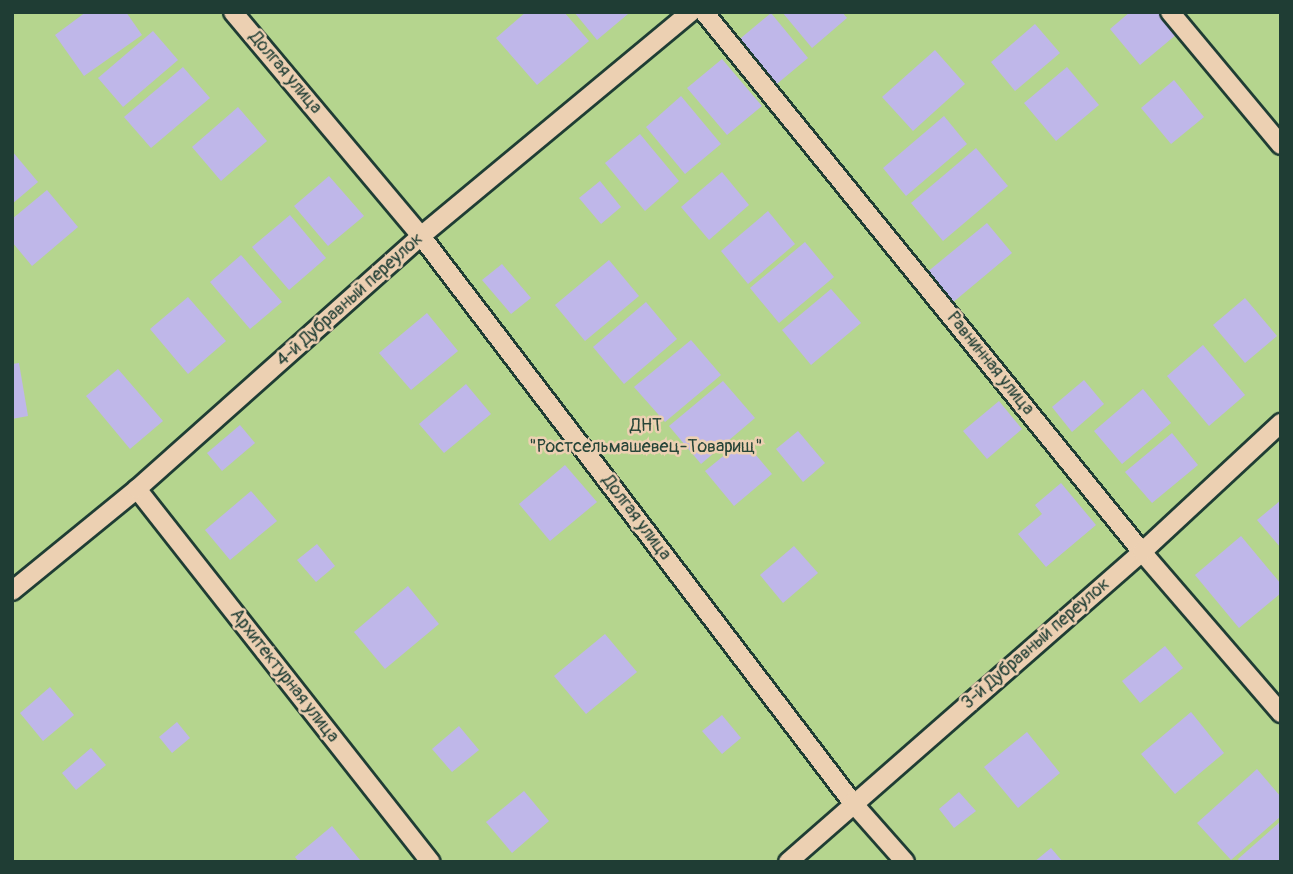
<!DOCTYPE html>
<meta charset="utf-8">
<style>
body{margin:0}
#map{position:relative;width:1293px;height:874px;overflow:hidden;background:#ecd0b2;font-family:Pangolin,sans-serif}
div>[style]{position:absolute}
.green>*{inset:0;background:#b5d58e}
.building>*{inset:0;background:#bfb7e9}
.roads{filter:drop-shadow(2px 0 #1f3d34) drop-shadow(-2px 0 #1f3d34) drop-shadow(0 2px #1f3d34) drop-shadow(0 -2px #1f3d34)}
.lane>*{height:18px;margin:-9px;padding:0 9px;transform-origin:9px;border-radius:9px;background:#ecd0b2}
span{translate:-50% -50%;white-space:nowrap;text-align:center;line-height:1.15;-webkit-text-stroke:5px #ecd0b2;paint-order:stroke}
.street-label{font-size:18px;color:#1f3d34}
.park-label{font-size:18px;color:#264538}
.frame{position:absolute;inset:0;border:14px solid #1f3d34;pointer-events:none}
</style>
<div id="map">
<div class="green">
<div style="clip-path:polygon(12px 12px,1281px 12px,1281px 862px,12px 862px)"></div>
</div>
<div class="building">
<div style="clip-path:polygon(86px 12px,126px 12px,142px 35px,84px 76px,55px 35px)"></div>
<div style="clip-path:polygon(526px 12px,564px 12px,589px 41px,537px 85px,496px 38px)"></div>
<div style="clip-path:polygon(574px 12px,626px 12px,628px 14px,597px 40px)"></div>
<div style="clip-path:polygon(782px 12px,842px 12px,847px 18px,812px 48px)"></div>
<div style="clip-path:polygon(1130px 12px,1159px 12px,1177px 34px,1140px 65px,1110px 29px)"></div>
<div style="clip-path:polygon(771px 13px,808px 58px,772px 88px,735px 43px)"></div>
<div style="clip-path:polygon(1035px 24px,1060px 53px,1015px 91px,991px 62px)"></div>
<div style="clip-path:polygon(153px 31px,178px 60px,123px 107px,98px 78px)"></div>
<div style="clip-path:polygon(935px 50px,965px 84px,913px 131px,882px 97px)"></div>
<div style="clip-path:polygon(722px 59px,762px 106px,727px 135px,687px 88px)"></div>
<div style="clip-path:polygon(183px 67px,210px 98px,151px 148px,124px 117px)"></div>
<div style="clip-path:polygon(1067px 67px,1099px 105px,1056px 141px,1024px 103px)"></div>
<div style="clip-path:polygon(1174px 80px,1204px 117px,1171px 144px,1141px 108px)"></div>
<div style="clip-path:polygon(681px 96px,721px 144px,685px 174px,646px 127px)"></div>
<div style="clip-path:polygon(238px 107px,267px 141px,221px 181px,192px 147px)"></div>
<div style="clip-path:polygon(944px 116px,967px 144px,906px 196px,883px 168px)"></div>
<div style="clip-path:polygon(640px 134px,679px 181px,645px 211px,605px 163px)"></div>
<div style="clip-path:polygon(976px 148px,1008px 186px,943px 241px,911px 203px)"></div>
<div style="clip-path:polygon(12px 151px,38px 182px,12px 204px)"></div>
<div style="clip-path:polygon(722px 172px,749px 205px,709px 240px,681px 207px)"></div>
<div style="clip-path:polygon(329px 176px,364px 216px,328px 246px,294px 206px)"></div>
<div style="clip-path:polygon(600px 181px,621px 207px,601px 224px,579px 198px)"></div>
<div style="clip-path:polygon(47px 190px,78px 227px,32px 266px,12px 242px,12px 219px)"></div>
<div style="clip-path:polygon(768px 211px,795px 244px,748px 284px,721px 251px)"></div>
<div style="clip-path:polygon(290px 215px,326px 258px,289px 290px,252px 247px)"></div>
<div style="clip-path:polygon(987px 223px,1012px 253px,951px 304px,926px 273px)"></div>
<div style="clip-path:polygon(805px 242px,834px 277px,779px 323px,750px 288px)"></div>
<div style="clip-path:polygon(241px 255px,282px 302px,250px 329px,210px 282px)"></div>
<div style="clip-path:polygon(609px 260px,639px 296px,585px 341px,555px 305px)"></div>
<div style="clip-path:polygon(502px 264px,531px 298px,511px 314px,482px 280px)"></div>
<div style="clip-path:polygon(831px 289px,861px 323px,811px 365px,782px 330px)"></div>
<div style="clip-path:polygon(188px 297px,226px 341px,188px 374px,150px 329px)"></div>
<div style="clip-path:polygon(1245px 298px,1277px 336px,1245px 363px,1213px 325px)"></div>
<div style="clip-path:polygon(646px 302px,677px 339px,624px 384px,593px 347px)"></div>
<div style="clip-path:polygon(427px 313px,458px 351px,411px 390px,379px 353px)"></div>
<div style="clip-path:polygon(691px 340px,721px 375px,665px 422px,634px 387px)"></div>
<div style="clip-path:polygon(1203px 345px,1245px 395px,1209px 426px,1167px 376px)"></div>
<div style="clip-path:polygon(19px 363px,28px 416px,12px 419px,12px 364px)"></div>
<div style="clip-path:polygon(118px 369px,163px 421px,130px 449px,86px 396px)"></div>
<div style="clip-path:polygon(1084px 380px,1104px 404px,1072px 432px,1052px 407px)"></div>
<div style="clip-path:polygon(723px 381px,755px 418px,701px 464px,669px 426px)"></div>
<div style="clip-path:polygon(466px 384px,491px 414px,444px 453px,419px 424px)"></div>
<div style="clip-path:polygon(1143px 389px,1171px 423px,1122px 464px,1094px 431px)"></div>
<div style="clip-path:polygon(999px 401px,1022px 429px,987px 459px,963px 431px)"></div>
<div style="clip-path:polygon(240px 425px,255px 443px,222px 471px,207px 453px)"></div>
<div style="clip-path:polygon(798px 431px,825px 463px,803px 482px,776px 449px)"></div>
<div style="clip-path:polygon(1172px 433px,1198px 465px,1152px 503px,1125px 472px)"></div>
<div style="clip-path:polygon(743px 440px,772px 474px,734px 506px,705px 471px)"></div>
<div style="clip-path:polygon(565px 465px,597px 502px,550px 541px,519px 504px)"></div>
<div style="clip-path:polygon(1061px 483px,1096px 525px,1046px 567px,1018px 534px,1042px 514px,1035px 505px)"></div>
<div style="clip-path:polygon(251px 491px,277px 521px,230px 560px,205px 530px)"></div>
<div style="clip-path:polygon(1281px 500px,1281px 548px,1257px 520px)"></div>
<div style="clip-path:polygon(1241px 536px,1281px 584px,1281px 593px,1239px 628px,1195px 575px)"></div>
<div style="clip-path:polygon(317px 544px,335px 566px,316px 582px,297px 560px)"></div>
<div style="clip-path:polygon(794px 546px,818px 573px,783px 603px,760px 575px)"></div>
<div style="clip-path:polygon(408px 586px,439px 624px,385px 669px,354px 632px)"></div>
<div style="clip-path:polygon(605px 634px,637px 672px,586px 714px,554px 676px)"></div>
<div style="clip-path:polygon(1165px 646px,1183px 668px,1140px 703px,1122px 681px)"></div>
<div style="clip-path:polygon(50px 687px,74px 715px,43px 741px,20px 713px)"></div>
<div style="clip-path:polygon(1191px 712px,1224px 753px,1175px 794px,1141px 754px)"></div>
<div style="clip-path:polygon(722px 715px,741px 738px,722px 754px,702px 731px)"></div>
<div style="clip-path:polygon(177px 722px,190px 738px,172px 753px,159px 737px)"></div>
<div style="clip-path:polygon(459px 726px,479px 750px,452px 772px,432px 749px)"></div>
<div style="clip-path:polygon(1027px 732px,1060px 773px,1018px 808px,984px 767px)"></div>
<div style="clip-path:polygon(91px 748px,106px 765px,76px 790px,62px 773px)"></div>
<div style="clip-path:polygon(1257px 769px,1281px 797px,1281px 816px,1231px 860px,1197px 823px)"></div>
<div style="clip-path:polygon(524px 791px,549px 821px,512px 853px,486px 822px)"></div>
<div style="clip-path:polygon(959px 792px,976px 811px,954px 828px,939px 809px)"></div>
<div style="clip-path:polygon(1281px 821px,1281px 862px,1240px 862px,1238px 859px)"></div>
<div style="clip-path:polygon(332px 826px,360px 860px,299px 862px,295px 857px)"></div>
<div style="clip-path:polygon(1051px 848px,1063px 862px,1034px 862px)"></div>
</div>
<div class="roads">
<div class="lane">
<div style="left:233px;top:12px;width:292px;rotate:50deg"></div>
<div style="left:421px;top:236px;width:711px;rotate:52.71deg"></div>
<div style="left:852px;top:802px;width:80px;rotate:48.5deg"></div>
<div style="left:704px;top:12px;width:695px;rotate:50.95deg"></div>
<div style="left:1142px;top:552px;width:213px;rotate:49.2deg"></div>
<div style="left:1170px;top:12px;width:173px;rotate:50.2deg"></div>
<div style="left:137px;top:489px;width:475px;rotate:51.8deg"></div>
<div style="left:12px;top:591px;width:161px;rotate:-39.2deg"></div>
<div style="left:137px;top:489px;width:380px;rotate:-41.7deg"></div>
<div style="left:421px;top:236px;width:351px;rotate:-39.7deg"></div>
<div style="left:788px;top:862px;width:471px;rotate:-41.2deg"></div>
<div style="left:1142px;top:552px;width:190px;rotate:-42.9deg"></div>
</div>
</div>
<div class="street-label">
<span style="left:285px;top:73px;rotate:50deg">Долгая улица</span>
<span style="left:350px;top:300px;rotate:-42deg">4-й Дубравный переулок</span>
<span style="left:990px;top:364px;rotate:51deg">Равнинная улица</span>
<span style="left:636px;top:518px;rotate:53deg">Долгая улица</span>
<span style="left:1036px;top:644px;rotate:-41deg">3-й Дубравный переулок</span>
<span style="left:284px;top:676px;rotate:52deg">Архитектурная улица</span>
</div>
<div class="park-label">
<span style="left:646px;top:437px">ДНТ<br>"Ростсельмашевец-Товарищ"</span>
</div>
<div class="frame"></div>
</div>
